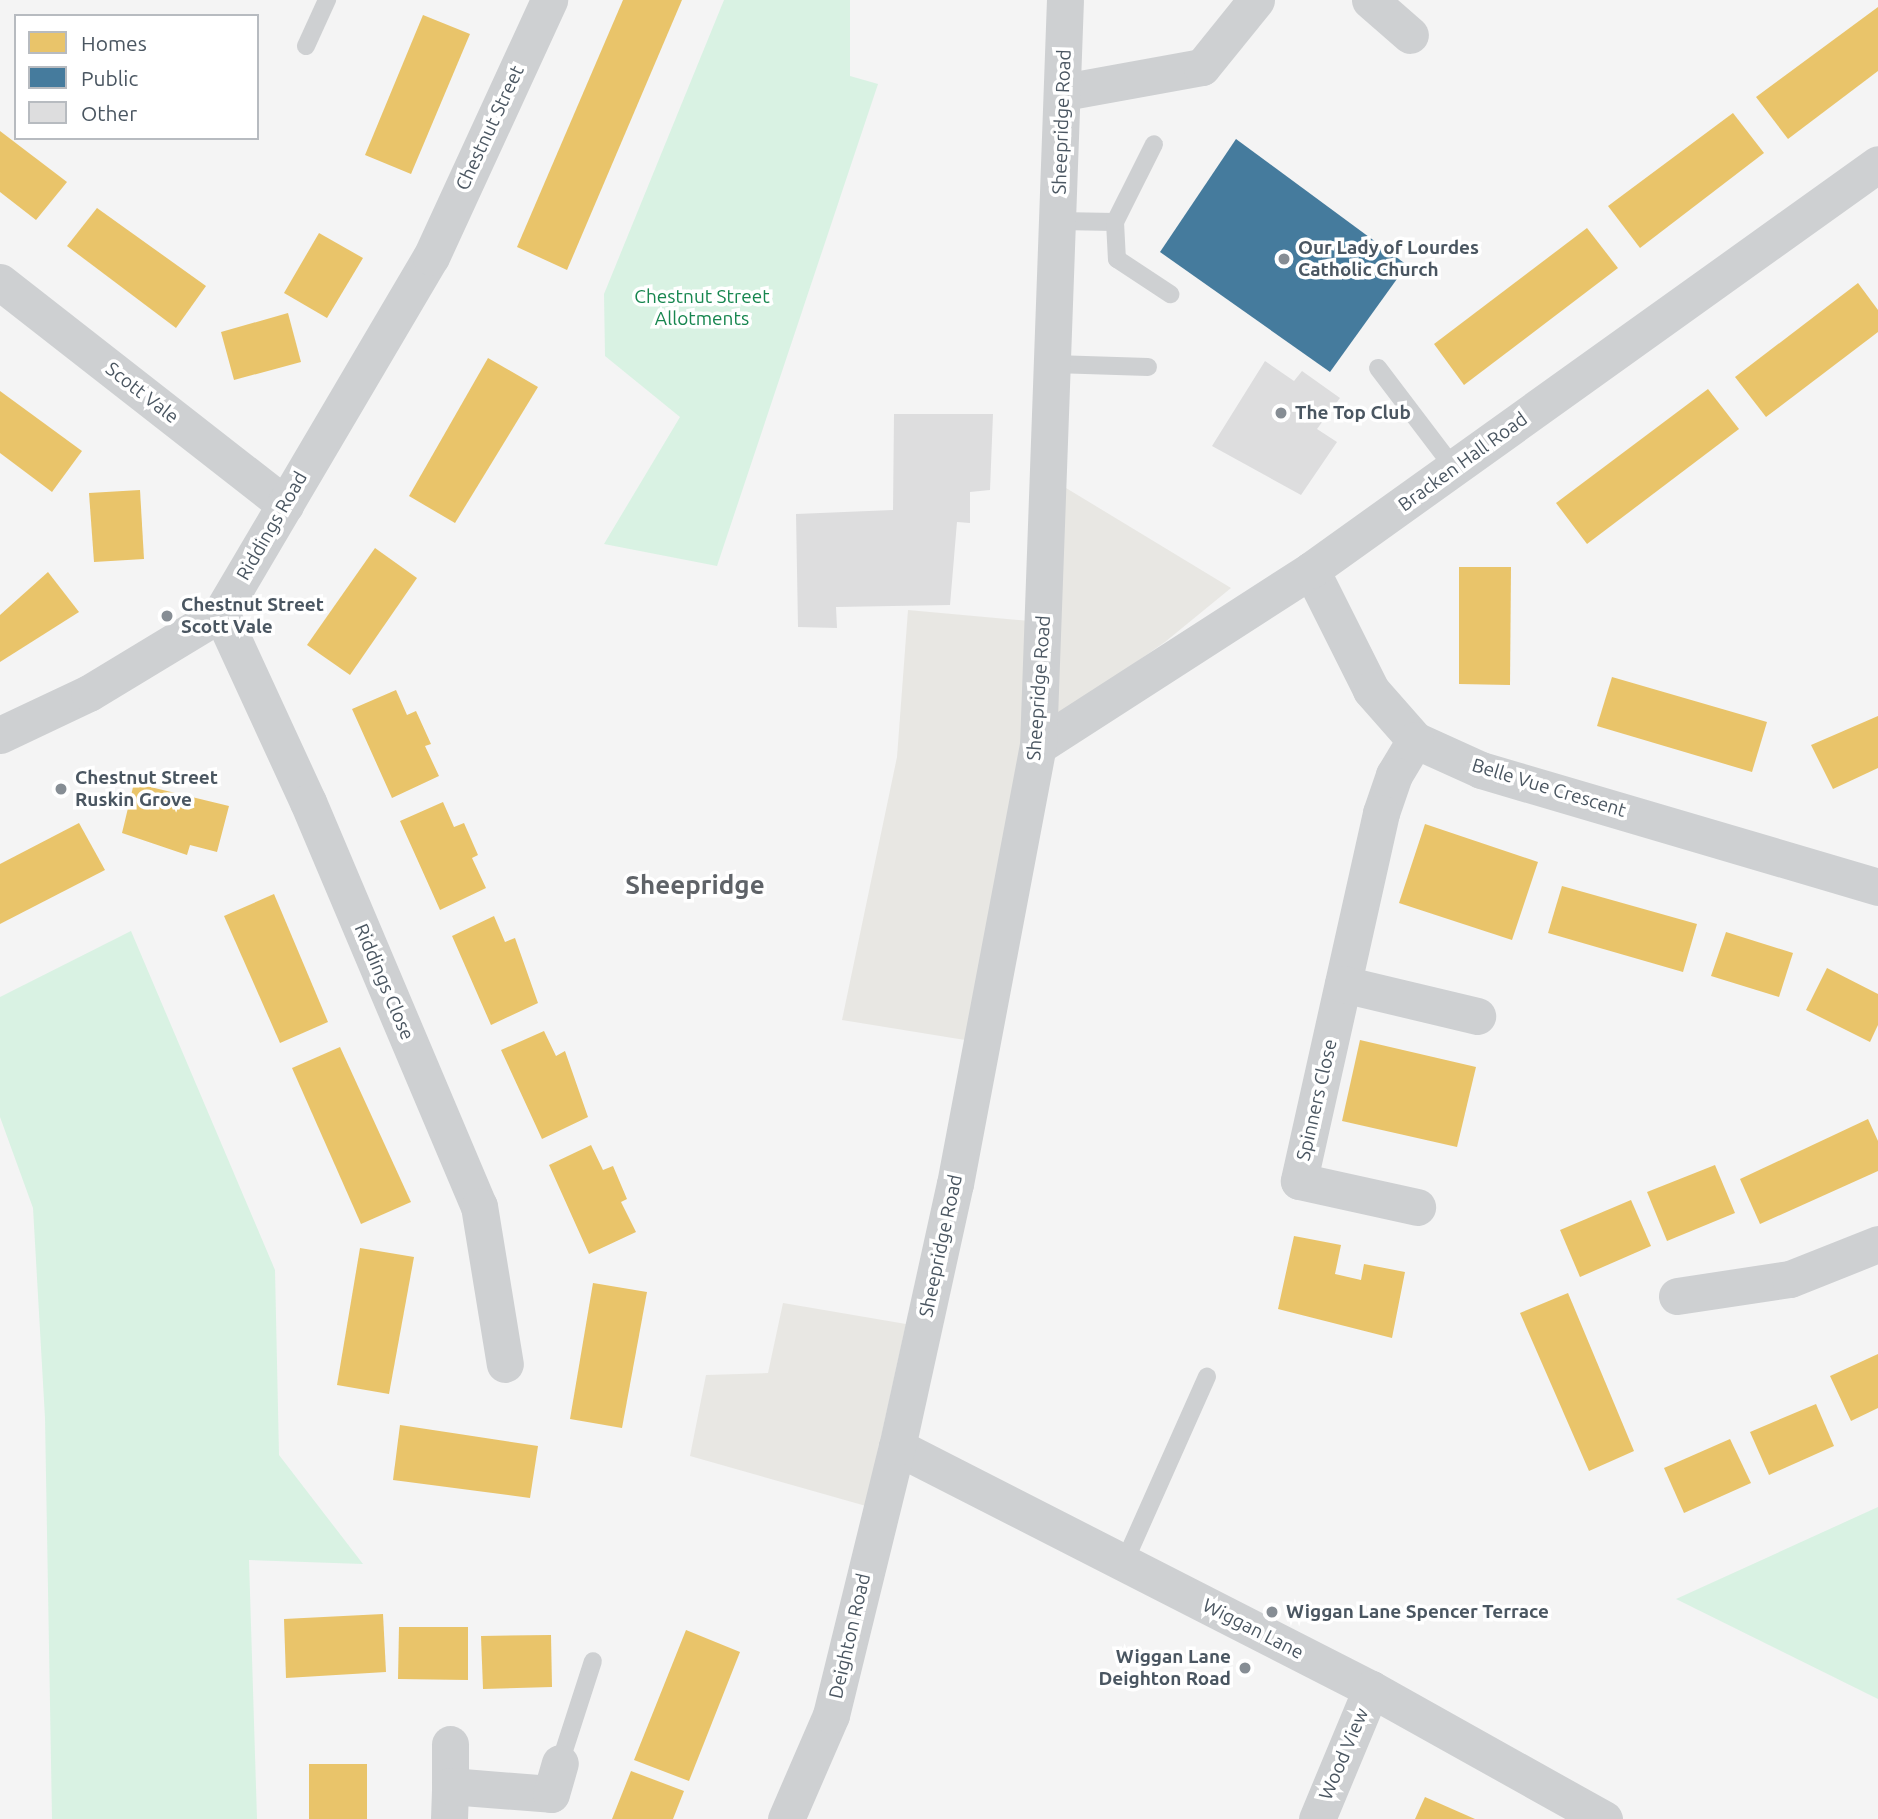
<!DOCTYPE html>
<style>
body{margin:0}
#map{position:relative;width:1878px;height:1819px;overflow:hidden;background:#f4f4f4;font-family:Ubuntu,sans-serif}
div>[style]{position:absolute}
.commercial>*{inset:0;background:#e8e7e3}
.green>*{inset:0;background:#d9f2e3}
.homes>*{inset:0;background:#e9c46a}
.public>*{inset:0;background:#457b9d}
.building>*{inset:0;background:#ddddde}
.service>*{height:18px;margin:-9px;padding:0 9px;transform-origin:9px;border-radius:9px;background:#ced0d2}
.minor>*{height:37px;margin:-18.5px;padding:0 18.5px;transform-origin:18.5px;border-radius:18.5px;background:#ced0d2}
.dots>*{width:19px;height:19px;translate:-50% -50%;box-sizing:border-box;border:4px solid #fff;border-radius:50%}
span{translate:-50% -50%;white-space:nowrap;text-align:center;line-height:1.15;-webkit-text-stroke:7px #fff;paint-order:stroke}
.street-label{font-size:19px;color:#4a5661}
.poi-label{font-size:19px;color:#4a5661;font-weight:700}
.left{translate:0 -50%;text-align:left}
.right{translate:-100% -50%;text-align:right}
.park-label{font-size:19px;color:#17864f}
.district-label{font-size:26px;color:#5f6368;font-weight:700}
.legend{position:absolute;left:14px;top:14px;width:245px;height:126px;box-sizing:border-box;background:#fff;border:2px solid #b7bbc0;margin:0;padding:9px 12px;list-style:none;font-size:21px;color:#4a5661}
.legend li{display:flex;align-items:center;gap:14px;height:35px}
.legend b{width:35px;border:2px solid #b7bbc0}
</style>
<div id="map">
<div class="commercial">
<div style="clip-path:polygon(1066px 488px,1231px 588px,1165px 642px,1023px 741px,965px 1040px,842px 1020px,897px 757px,908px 610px,1051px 623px)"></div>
<div style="clip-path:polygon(783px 1303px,906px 1324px,866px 1506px,690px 1456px,706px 1375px,768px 1373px)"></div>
</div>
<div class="green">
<div style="clip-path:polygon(724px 0,850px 0,850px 76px,878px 84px,717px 566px,604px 544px,680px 417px,605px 356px,604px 294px)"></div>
<div style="clip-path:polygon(131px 931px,275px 1270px,279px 1455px,363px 1564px,249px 1560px,257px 1819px,52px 1819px,45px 1418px,33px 1208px,0 1117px,0 997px)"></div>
<div style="clip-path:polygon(1878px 1507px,1878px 1699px,1676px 1599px)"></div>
</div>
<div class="homes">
<div style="clip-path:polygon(623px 0,682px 0,567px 270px,517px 247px)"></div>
<div style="clip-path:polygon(1878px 7px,1878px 71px,1788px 139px,1756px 97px)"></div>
<div style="clip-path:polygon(423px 15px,470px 34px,411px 174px,365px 155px)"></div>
<div style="clip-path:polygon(1733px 113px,1764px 153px,1640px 248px,1608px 206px)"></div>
<div style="clip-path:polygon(0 131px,67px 182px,36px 220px,0 192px)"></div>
<div style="clip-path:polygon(97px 208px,206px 286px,176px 328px,67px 246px)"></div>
<div style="clip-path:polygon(1587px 228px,1618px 268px,1464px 385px,1434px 344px)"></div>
<div style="clip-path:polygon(319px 233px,363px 258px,327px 318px,284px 293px)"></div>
<div style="clip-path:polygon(1858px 283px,1878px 310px,1878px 332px,1766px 417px,1735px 377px)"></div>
<div style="clip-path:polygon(288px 313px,301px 362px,234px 380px,221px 332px)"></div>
<div style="clip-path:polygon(488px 358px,538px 387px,455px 523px,409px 496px)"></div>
<div style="clip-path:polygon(1708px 389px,1739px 429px,1587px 544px,1556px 503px)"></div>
<div style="clip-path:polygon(0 391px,82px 451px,52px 492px,0 453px)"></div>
<div style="clip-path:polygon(140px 490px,144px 559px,94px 562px,89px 493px)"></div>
<div style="clip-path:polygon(375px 548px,417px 578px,350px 675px,307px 645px)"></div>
<div style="clip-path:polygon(1459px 567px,1511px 567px,1510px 685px,1459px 684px)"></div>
<div style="clip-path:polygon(48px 572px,79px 612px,0 662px,0 615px)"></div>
<div style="clip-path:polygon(1612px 677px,1767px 722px,1752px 772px,1597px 726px)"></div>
<div style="clip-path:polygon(396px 690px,407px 715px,416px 711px,431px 744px,425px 746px,439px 776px,392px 798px,352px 709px)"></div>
<div style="clip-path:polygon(1878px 716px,1878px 768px,1833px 789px,1811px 745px)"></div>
<div style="clip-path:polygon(134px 783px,229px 806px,217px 852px,190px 845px,187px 855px,122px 833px)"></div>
<div style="clip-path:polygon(443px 802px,454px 827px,464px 823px,478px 855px,472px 858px,486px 888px,440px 910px,400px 821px)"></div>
<div style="clip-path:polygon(79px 823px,105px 870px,0 924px,0 864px)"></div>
<div style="clip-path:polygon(1425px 824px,1538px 862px,1512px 940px,1399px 903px)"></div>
<div style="clip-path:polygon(1562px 886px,1697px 924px,1683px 972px,1548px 933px)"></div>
<div style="clip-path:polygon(274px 894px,328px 1022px,280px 1043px,224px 916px)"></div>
<div style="clip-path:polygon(494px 916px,505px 942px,515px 938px,538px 1003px,491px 1025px,452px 936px)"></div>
<div style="clip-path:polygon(1726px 932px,1793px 953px,1779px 997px,1711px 976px)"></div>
<div style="clip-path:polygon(1827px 968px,1878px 994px,1878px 1025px,1870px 1042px,1806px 1010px)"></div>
<div style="clip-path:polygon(544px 1031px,556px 1056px,565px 1051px,588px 1117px,542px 1139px,501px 1050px)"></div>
<div style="clip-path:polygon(1360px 1040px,1476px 1067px,1457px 1147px,1342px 1121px)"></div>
<div style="clip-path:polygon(340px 1047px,411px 1202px,361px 1224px,292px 1068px)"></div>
<div style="clip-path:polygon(1868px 1119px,1878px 1141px,1878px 1171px,1760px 1224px,1740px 1179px)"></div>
<div style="clip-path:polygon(591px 1145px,603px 1170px,613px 1166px,627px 1199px,621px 1202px,636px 1232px,589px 1254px,549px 1165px)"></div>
<div style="clip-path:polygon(1715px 1165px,1735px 1213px,1667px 1241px,1647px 1192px)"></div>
<div style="clip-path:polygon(1631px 1200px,1651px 1246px,1580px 1277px,1560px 1230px)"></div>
<div style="clip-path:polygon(1294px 1236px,1341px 1245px,1335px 1274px,1361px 1280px,1364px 1264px,1405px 1272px,1392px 1338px,1278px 1309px)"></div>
<div style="clip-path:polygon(360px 1248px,414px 1257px,389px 1394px,337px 1385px)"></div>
<div style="clip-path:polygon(593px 1283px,647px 1292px,622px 1428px,570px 1419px)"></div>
<div style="clip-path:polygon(1568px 1293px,1634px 1451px,1589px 1471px,1520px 1313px)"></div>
<div style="clip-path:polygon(1878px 1354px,1878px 1408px,1851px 1421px,1830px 1376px)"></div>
<div style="clip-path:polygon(1816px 1404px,1834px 1446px,1769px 1475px,1750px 1432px)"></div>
<div style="clip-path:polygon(400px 1425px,538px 1446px,530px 1498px,393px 1480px)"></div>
<div style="clip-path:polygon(1730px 1439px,1751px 1483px,1684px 1513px,1664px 1468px)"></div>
<div style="clip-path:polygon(383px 1614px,386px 1672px,286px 1678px,284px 1619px)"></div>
<div style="clip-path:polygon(399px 1627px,468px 1627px,468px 1680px,398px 1679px)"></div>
<div style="clip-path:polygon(686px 1630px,740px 1652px,689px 1781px,634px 1760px)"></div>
<div style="clip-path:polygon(551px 1635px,552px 1687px,483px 1689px,481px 1636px)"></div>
<div style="clip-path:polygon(309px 1764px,367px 1764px,367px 1819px,309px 1819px)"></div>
<div style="clip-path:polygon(631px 1771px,684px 1791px,673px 1819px,612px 1819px)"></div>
<div style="clip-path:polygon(1425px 1797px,1475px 1819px,1415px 1819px)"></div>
</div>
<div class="public">
<div style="clip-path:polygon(1236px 139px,1407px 265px,1330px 372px,1160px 252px)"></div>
</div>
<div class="building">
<div style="clip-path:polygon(1265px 361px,1294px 381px,1302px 371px,1340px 398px,1317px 429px,1337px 442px,1301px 495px,1212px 446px)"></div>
<div style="clip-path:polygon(894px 414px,993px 414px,990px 490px,970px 492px,970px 523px,957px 522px,950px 605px,836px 607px,837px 628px,798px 627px,796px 514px,893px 510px)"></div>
</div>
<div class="service">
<div style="left:306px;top:46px;width:51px;rotate:-65.5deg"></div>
<div style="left:1059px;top:221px;width:56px;rotate:1deg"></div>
<div style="left:1115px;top:222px;width:37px;rotate:87deg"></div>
<div style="left:1117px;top:259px;width:64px;rotate:33.4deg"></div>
<div style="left:1115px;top:222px;width:87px;rotate:-63.4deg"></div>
<div style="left:1054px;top:364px;width:94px;rotate:1.8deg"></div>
<div style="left:1378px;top:368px;width:126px;rotate:52.8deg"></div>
<div style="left:1124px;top:1563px;width:204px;rotate:-66deg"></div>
<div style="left:560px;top:1763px;width:107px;rotate:-72.1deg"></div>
</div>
<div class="minor">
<div style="left:1370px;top:0;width:53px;rotate:41.2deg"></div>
<div style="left:1064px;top:92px;width:140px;rotate:-10.3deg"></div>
<div style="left:1202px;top:67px;width:86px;rotate:-51.1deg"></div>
<div style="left:0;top:282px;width:362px;rotate:38deg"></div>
<div style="left:1311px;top:570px;width:134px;rotate:63.4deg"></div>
<div style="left:1371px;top:690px;width:67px;rotate:48.7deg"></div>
<div style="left:1415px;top:740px;width:72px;rotate:24.4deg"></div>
<div style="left:1481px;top:770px;width:414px;rotate:16.4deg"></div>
<div style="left:221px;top:613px;width:208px;rotate:65.3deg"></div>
<div style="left:308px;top:802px;width:439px;rotate:67.1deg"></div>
<div style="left:479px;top:1206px;width:160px;rotate:80.7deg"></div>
<div style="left:0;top:735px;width:98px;rotate:-25.3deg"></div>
<div style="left:89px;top:693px;width:154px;rotate:-31.2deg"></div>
<div style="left:221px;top:613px;width:413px;rotate:-59.5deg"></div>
<div style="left:431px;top:257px;width:283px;rotate:-65.3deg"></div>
<div style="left:1415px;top:740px;width:41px;rotate:121deg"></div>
<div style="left:1394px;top:775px;width:40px;rotate:108.9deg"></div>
<div style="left:1381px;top:813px;width:377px;rotate:102.6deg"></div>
<div style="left:1299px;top:1181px;width:121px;rotate:12.4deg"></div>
<div style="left:1038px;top:746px;width:325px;rotate:-32.8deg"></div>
<div style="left:1311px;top:570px;width:697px;rotate:-35.6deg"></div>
<div style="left:1343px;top:984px;width:138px;rotate:13.4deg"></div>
<div style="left:1677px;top:1296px;width:114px;rotate:-8.6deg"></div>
<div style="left:1790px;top:1279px;width:95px;rotate:-21.7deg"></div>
<div style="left:897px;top:1447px;width:532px;rotate:27.05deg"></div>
<div style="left:1371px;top:1689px;width:267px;rotate:29.2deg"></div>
<div style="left:450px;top:1786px;width:42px;rotate:-90deg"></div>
<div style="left:449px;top:1819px;width:33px;rotate:-88deg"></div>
<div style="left:450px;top:1786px;width:101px;rotate:4.5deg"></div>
<div style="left:551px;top:1794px;width:32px;rotate:-74deg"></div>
<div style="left:786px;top:1819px;width:113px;rotate:-66.6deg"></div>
<div style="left:831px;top:1715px;width:276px;rotate:-76.2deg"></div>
<div style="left:897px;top:1447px;width:269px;rotate:-77.6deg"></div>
<div style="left:955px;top:1184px;width:446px;rotate:-79.3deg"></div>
<div style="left:1038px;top:746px;width:746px;rotate:-87.93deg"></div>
<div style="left:1317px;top:1819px;width:141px;rotate:-67.4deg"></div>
</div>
<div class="dots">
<div style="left:1284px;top:259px;background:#868d94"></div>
<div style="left:1281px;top:413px;background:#868d94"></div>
<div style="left:167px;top:616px;background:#868d94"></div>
<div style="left:61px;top:789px;background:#868d94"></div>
<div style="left:1272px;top:1612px;background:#868d94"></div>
<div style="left:1245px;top:1668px;background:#868d94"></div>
</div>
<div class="street-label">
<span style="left:1062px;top:122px;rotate:-88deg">Sheepridge Road</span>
<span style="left:490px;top:128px;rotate:-65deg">Chestnut Street</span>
<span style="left:142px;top:393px;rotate:38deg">Scott Vale</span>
<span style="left:1463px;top:462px;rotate:-36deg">Bracken Hall Road</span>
<span style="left:272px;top:526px;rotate:-60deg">Riddings Road</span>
<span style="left:1039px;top:688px;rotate:-86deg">Sheepridge Road</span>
<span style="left:1549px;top:788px;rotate:17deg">Belle Vue Crescent</span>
<span style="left:384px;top:982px;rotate:67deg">Riddings Close</span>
<span style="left:1317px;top:1100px;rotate:-77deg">Spinners Close</span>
<span style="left:941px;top:1246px;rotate:-78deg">Sheepridge Road</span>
<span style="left:1253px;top:1629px;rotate:27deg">Wiggan Lane</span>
<span style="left:850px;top:1636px;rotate:-77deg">Deighton Road</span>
<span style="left:1344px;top:1754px;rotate:-67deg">Wood View</span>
</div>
<div class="poi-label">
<span class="left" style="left:1298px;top:259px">Our Lady of Lourdes<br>Catholic Church</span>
<span class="left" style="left:1295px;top:413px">The Top Club</span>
<span class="left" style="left:181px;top:616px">Chestnut Street<br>Scott Vale</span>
<span class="left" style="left:75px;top:789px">Chestnut Street<br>Ruskin Grove</span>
<span class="left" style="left:1286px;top:1612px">Wiggan Lane Spencer Terrace</span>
<span class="right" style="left:1231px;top:1668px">Wiggan Lane<br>Deighton Road</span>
</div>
<div class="park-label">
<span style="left:702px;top:308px">Chestnut Street<br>Allotments</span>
</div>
<div class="district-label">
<span style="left:695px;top:885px">Sheepridge</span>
</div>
<ul class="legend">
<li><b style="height:19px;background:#e9c46a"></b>Homes</li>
<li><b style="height:19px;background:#457b9d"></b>Public</li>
<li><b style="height:19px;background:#ddddde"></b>Other</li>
</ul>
</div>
